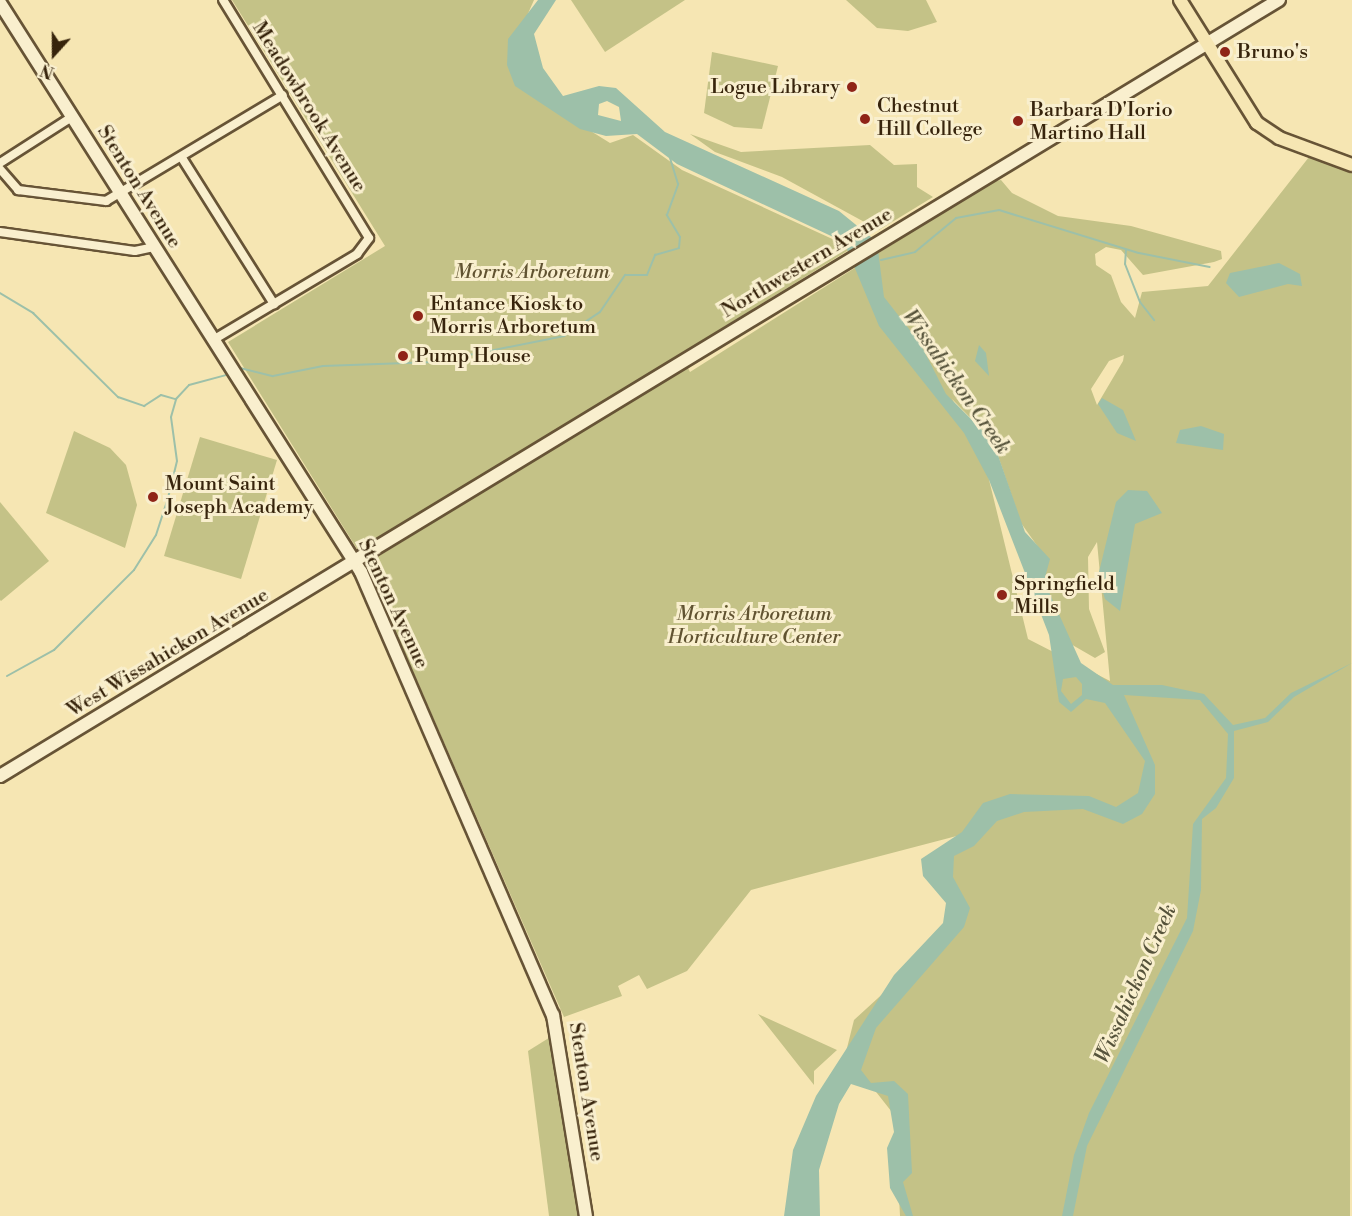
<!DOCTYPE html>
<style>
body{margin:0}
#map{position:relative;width:1352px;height:1216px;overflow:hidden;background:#f6e6b3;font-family:"Libre Bodoni",serif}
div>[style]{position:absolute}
.green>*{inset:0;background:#c4c287}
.water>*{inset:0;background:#9dc0a9}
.stream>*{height:2px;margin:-1px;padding:0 1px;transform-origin:1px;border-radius:1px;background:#9dc0a9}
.roads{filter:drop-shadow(2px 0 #675436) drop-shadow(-2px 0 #675436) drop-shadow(0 2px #675436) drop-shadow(0 -2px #675436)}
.street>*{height:8px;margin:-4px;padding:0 4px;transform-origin:4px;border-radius:4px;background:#f9efce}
.secondary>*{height:12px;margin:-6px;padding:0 6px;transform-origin:6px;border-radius:6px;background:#f9efce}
.primary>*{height:12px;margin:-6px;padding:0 6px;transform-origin:6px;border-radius:6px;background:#f6e6b3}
.dots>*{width:16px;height:16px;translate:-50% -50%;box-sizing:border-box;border:3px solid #f9efce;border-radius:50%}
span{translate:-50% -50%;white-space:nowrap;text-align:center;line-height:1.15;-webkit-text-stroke:6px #f9efce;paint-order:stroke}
.poi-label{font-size:20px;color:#37240c}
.left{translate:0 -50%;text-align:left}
.right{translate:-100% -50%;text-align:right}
.street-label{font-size:20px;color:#37240c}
.park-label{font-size:20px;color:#615331;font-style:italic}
.water-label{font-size:21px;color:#56533b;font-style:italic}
.north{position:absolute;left:24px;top:24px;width:60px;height:60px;-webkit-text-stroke:4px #f9efce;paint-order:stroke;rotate:201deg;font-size:16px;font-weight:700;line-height:24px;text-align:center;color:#37240c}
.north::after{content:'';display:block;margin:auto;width:21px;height:27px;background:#37240c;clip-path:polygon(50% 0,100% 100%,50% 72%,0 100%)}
</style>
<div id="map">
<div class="green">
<div style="clip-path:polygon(232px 0,534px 0,522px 27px,565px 115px,610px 143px,633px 135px,682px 170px,852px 248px,359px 552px,228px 342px,385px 246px)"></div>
<div style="clip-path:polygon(571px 0,685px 0,605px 52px)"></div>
<div style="clip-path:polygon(846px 0,926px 0,937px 22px,908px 31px,877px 28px)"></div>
<div style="clip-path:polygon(712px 52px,778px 66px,762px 129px,734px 127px,704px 113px)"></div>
<div style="clip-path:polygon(690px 134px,741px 152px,870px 145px,894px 165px,917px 164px,917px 187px,933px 197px,879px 230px,782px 177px,715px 152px)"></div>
<div style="clip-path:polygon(evenodd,1309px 157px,1352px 172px,1350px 1216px,900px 1216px,895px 1116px,873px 1088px,839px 1080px,854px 1020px,960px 923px,958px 901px,940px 891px,930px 869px,991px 827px,751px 890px,687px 971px,647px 989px,639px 975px,618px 986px,622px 996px,564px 1017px,366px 564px,720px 346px,688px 368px,690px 372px,991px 182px,1001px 180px,1012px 193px,1058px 216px,1131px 226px,1221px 251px,1222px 259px,1214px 262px,1143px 275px,1121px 250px,1106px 247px,1095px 254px,1096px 265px,1111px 275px,1121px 302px,1135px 318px,1142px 292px,1208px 286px,1309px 157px,1124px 355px,1123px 361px,1097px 405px,1091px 389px,1109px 361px,1124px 355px,1309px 157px,952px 399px,993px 441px,1021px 523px,1043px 554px,1044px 581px,1069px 643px,1095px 658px,1105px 652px,1089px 609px,1088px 557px,1097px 542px,1110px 681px,1028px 639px,981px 447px,952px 399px)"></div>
<div style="clip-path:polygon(74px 431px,110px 448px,126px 465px,137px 505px,125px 548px,46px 513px)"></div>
<div style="clip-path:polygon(200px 437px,277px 460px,241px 579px,164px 556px)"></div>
<div style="clip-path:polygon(0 502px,49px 561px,1px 601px,0 600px)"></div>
<div style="clip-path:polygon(758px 1014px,837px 1050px,814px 1071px,814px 1085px)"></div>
<div style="clip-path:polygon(552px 1036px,578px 1216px,549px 1216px,528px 1051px)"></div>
</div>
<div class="water">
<div style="clip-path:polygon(evenodd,538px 0,556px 0,534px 34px,543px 68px,563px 96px,599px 86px,616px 88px,665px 132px,839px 211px,877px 242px,884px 297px,920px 343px,946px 394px,993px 441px,1025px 532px,1050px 559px,1044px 581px,1081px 663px,1113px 685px,1162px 685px,1204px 694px,1233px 725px,1265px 718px,1291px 693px,1352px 663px,1294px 697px,1268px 722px,1234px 731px,1234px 778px,1216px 808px,1202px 819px,1201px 890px,1193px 931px,1087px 1146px,1073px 1216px,1062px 1216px,1074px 1155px,1089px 1113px,1187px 918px,1193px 824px,1226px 778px,1228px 734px,1200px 700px,1124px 695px,1155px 765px,1155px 794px,1142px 814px,1123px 824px,1083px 809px,1024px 812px,997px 821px,974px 846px,954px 856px,953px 877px,970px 908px,964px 927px,876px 1028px,861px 1070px,871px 1083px,894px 1081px,908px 1094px,912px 1173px,903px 1182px,913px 1216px,906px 1216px,890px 1188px,887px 1148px,894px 1132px,888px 1096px,851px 1084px,839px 1104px,819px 1170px,820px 1216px,784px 1216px,793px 1150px,816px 1096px,894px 975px,943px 923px,946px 903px,923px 876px,921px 859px,962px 832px,983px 803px,1010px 794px,1089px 796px,1116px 807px,1138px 793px,1145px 761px,1105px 703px,1086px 699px,1071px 712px,1059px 702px,1049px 635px,989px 480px,964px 433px,879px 326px,844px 242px,677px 164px,637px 134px,606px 136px,580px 129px,515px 86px,507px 65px,508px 39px,538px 0,607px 101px,619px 107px,621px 121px,598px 115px,599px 104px,607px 101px,538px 0,1063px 679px,1076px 677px,1082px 684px,1082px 695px,1071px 704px,1061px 691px,1063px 679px)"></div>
<div style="clip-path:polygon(1279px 263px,1300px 274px,1302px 286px,1288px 284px,1239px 297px,1226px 283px,1230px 273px)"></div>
<div style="clip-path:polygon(979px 345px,986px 353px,989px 376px,975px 361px)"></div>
<div style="clip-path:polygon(1102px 398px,1123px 410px,1136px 441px,1117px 433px,1098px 404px)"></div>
<div style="clip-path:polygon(1201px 426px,1224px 434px,1223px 450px,1176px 443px,1180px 430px)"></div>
<div style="clip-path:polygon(1128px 490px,1147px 491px,1162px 513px,1135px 524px,1120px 611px,1105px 599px,1098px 576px,1116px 502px)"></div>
</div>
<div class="stream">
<div style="left:1126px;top:250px;width:14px;rotate:94deg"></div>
<div style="left:1125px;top:264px;width:41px;rotate:68.5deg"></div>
<div style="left:1140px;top:302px;width:23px;rotate:52deg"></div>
<div style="left:881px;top:260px;width:35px;rotate:-13deg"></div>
<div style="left:915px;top:252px;width:53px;rotate:-39.7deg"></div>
<div style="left:956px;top:218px;width:44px;rotate:-10.5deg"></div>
<div style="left:999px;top:210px;width:146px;rotate:17.1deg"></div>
<div style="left:1139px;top:253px;width:72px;rotate:11.2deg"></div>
<div style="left:0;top:293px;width:39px;rotate:31deg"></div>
<div style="left:33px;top:313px;width:120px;rotate:44.7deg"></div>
<div style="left:118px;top:397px;width:28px;rotate:19deg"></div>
<div style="left:144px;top:406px;width:20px;rotate:-33deg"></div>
<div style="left:161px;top:395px;width:15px;rotate:16deg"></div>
<div style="left:240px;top:368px;width:34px;rotate:14deg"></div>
<div style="left:273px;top:376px;width:51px;rotate:-11.3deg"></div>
<div style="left:323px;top:366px;width:111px;rotate:-2.1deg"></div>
<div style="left:434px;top:362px;width:133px;rotate:-11.3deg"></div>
<div style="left:564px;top:336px;width:43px;rotate:-33.7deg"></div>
<div style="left:600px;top:312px;width:45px;rotate:-56deg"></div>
<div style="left:625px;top:275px;width:22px"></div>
<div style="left:647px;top:275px;width:22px;rotate:-68deg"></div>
<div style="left:655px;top:255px;width:25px;rotate:-16deg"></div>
<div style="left:679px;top:248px;width:11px;rotate:-85deg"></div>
<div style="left:680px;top:237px;width:26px;rotate:-121deg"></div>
<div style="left:667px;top:215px;width:33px;rotate:-70deg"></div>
<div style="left:678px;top:184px;width:27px;rotate:-107deg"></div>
<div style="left:7px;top:676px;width:54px;rotate:-29deg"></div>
<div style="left:54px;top:650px;width:113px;rotate:-45deg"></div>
<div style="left:134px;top:570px;width:41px;rotate:-57.8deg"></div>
<div style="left:156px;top:535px;width:35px;rotate:-72deg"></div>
<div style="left:167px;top:502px;width:42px;rotate:-76.3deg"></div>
<div style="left:177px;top:461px;width:44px;rotate:-97.8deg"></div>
<div style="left:171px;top:417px;width:19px;rotate:-74deg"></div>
<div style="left:176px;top:399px;width:19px;rotate:-47deg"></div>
<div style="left:189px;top:385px;width:39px;rotate:-15deg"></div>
</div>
<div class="roads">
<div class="street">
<div style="left:182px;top:158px;width:173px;rotate:57.8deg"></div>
<div style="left:0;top:163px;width:85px;rotate:-32.6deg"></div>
<div style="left:0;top:169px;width:28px;rotate:49deg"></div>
<div style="left:18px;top:190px;width:89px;rotate:7.1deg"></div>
<div style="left:106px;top:201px;width:206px;rotate:-30.9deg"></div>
<div style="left:0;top:232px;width:136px;rotate:8deg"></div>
<div style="left:135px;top:251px;width:19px;rotate:-12deg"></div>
<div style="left:213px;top:340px;width:168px;rotate:-30.8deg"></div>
<div style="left:357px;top:254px;width:20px;rotate:-53deg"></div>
<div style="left:369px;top:238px;width:279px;rotate:-121.5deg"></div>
</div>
<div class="secondary">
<div style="left:0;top:3px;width:674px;rotate:57.61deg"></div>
<div style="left:361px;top:572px;width:483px;rotate:66.6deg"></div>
<div style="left:553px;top:1015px;width:204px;rotate:80.7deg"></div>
<div style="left:0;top:776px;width:1496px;rotate:-31.25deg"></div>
</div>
<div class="primary">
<div style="left:1180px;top:0;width:145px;rotate:58deg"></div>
<div style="left:1257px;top:123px;width:27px;rotate:34deg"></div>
<div style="left:1279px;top:138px;width:78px;rotate:20.3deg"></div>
</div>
</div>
<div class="dots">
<div style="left:1225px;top:52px;background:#8f2418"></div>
<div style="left:852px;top:87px;background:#8f2418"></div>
<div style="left:865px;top:119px;background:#8f2418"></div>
<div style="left:1018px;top:121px;background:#8f2418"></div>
<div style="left:418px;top:316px;background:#8f2418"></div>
<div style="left:403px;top:356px;background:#8f2418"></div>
<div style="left:153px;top:497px;background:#8f2418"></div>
<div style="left:1002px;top:595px;background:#8f2418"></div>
</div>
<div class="poi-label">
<span class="left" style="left:1237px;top:52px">Bruno's</span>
<span class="right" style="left:840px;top:87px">Logue Library</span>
<span class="left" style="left:877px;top:118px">Chestnut<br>Hill College</span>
<span class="left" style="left:1030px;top:122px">Barbara D'Iorio<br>Martino Hall</span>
<span class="left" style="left:430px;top:316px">Entance Kiosk to<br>Morris Arboretum</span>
<span class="left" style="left:415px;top:356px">Pump House</span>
<span class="left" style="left:165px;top:496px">Mount Saint<br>Joseph Academy</span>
<span class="left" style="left:1014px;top:596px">Springfield<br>Mills</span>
</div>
<div class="street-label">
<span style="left:309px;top:107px;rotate:58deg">Meadowbrook Avenue</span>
<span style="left:139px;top:187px;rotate:58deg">Stenton Avenue</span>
<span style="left:807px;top:263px;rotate:-31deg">Northwestern Avenue</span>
<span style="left:393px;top:604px;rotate:65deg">Stenton Avenue</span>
<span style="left:168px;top:653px;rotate:-31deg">West Wissahickon Avenue</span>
<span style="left:586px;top:1092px;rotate:81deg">Stenton Avenue</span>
</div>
<div class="park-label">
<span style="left:532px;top:272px">Morris Arboretum</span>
<span style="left:754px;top:626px">Morris Arboretum<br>Horticulture Center</span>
</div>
<div class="water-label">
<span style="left:956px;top:382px;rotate:55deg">Wissahickon Creek</span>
<span style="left:1136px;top:984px;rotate:-66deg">Wissahickon Creek</span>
</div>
<div class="north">N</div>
</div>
